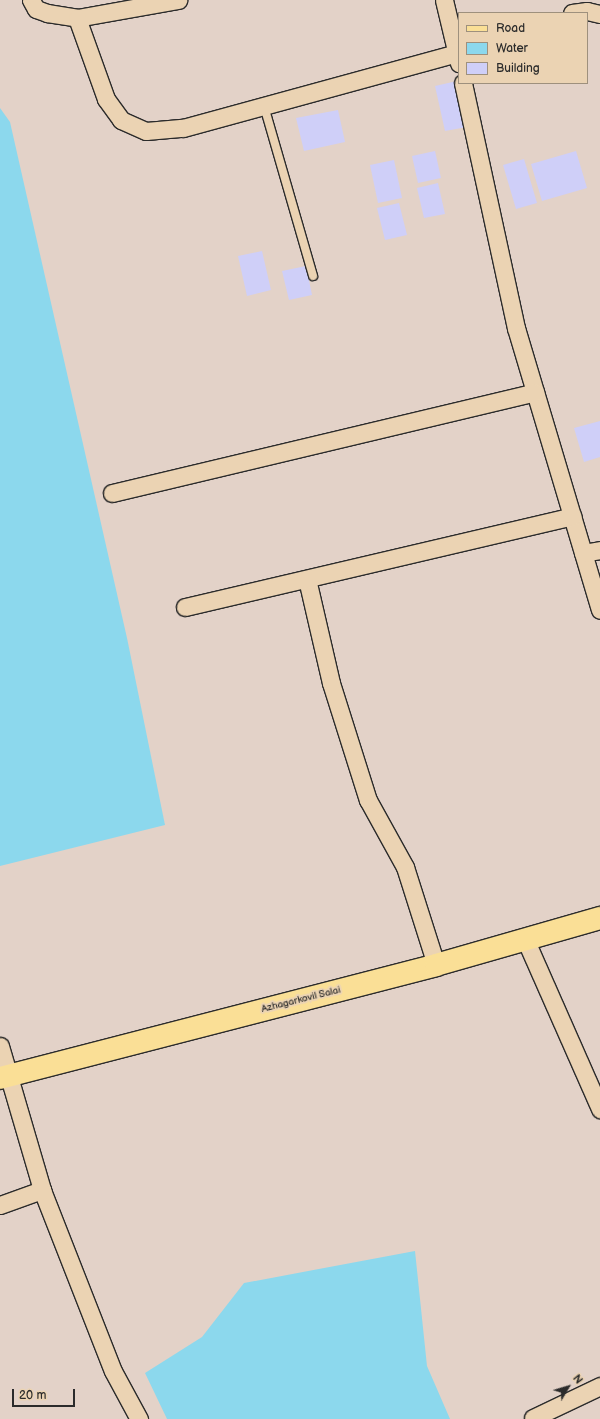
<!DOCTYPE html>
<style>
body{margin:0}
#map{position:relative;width:600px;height:1419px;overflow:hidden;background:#e3d2c8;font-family:"Balsamiq Sans",sans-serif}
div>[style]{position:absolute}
.water>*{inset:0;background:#8cd8ed}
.building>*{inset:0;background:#cfcff8}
.roads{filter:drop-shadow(1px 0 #2b2b2b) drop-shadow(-1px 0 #2b2b2b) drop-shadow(0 1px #2b2b2b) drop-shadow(0 -1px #2b2b2b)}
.service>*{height:8px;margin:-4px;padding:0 4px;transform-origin:4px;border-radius:4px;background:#ebd3b3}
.minor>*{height:17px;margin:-8.5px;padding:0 8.5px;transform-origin:8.5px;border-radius:8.5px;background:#ebd3b3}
.primary>*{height:22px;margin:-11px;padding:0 11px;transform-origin:11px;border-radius:11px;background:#fadf96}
span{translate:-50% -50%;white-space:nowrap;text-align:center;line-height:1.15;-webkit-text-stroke:4px #ebd3b3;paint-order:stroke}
.street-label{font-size:10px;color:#2b2b2b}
.legend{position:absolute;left:458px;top:12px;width:130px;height:72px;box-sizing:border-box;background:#ebd3b3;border:1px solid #9e907d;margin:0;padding:5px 7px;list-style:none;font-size:12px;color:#2b2b2b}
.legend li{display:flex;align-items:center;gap:8px;height:20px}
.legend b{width:20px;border:1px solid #9e907d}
.north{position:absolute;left:548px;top:1367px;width:40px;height:40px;-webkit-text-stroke:3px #ebd3b3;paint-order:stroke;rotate:52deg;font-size:11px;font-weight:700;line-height:16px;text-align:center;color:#2b2b2b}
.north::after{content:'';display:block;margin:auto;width:14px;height:18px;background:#2b2b2b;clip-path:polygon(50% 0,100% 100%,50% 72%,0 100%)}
.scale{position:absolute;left:12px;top:1389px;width:63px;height:18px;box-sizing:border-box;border:2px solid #2b2b2b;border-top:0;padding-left:5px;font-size:12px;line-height:14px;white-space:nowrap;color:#2b2b2b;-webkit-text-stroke:3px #ebd3b3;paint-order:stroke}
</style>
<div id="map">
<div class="water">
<div style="clip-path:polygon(0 108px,10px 122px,127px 638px,165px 825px,0 866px)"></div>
<div style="clip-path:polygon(415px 1251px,427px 1366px,450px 1419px,167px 1419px,145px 1373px,202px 1337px,244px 1283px)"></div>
</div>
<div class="building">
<div style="clip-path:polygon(457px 81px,467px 127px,445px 131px,435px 86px)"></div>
<div style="clip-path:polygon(338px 110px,345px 142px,304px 151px,296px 118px)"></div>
<div style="clip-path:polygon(435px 151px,441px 178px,418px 183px,412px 156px)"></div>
<div style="clip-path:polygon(576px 151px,587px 188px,542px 201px,531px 164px)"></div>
<div style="clip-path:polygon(524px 159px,537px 203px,516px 209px,503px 165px)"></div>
<div style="clip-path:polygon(394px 160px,402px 198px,378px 203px,370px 165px)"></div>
<div style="clip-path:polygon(438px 183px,445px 214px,424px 218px,417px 188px)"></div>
<div style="clip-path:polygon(399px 203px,407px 235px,385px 240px,377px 208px)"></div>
<div style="clip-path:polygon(262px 251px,271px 290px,247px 296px,238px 256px)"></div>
<div style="clip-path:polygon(306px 266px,312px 295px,289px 300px,282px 271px)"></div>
<div style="clip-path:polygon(600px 421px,600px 457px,584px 462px,574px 428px)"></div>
</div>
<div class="roads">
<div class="service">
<div style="left:264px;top:106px;width:177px;rotate:73.9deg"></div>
</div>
<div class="minor">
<div style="left:31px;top:0;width:10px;rotate:61deg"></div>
<div style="left:36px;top:9px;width:12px;rotate:20deg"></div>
<div style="left:47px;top:13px;width:30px;rotate:9deg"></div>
<div style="left:77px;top:18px;width:103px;rotate:-10.1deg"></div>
<div style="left:444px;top:0;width:65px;rotate:76.6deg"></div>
<div style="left:572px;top:13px;width:15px;rotate:-8deg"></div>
<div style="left:587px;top:11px;width:13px;rotate:13deg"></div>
<div style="left:77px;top:18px;width:86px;rotate:70.3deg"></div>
<div style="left:106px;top:99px;width:26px;rotate:54deg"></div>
<div style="left:121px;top:120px;width:27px;rotate:24deg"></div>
<div style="left:146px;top:131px;width:37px;rotate:-5deg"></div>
<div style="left:183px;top:128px;width:284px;rotate:-15.3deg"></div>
<div style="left:463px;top:83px;width:251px;rotate:77.8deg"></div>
<div style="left:516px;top:328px;width:294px;rotate:73.4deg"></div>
<div style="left:112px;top:493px;width:435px;rotate:-13.4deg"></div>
<div style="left:583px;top:553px;width:17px;rotate:-10deg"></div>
<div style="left:307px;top:579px;width:107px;rotate:77deg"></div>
<div style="left:331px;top:683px;width:123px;rotate:72.5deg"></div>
<div style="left:368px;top:800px;width:77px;rotate:61.1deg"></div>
<div style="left:405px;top:867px;width:103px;rotate:72.4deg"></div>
<div style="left:185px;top:607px;width:398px;rotate:-13.2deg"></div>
<div style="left:526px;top:941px;width:184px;rotate:66.2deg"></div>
<div style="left:0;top:1046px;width:150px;rotate:73.7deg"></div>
<div style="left:42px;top:1190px;width:194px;rotate:68.6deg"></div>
<div style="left:113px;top:1371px;width:55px;rotate:61.6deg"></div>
<div style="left:0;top:1205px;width:45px;rotate:-19.7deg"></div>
<div style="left:533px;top:1418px;width:74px;rotate:-25.5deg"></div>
</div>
<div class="primary">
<div style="left:0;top:1078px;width:450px;rotate:-14.5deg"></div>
<div style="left:436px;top:965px;width:171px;rotate:-16deg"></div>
</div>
</div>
<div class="street-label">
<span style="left:301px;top:1000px;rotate:-14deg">Azhagarkovil Salai</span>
</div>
<ul class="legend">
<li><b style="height:5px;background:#fadf96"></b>Road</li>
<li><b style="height:11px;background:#8cd8ed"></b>Water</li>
<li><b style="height:11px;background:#cfcff8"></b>Building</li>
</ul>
<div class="north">N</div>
<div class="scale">20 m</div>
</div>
